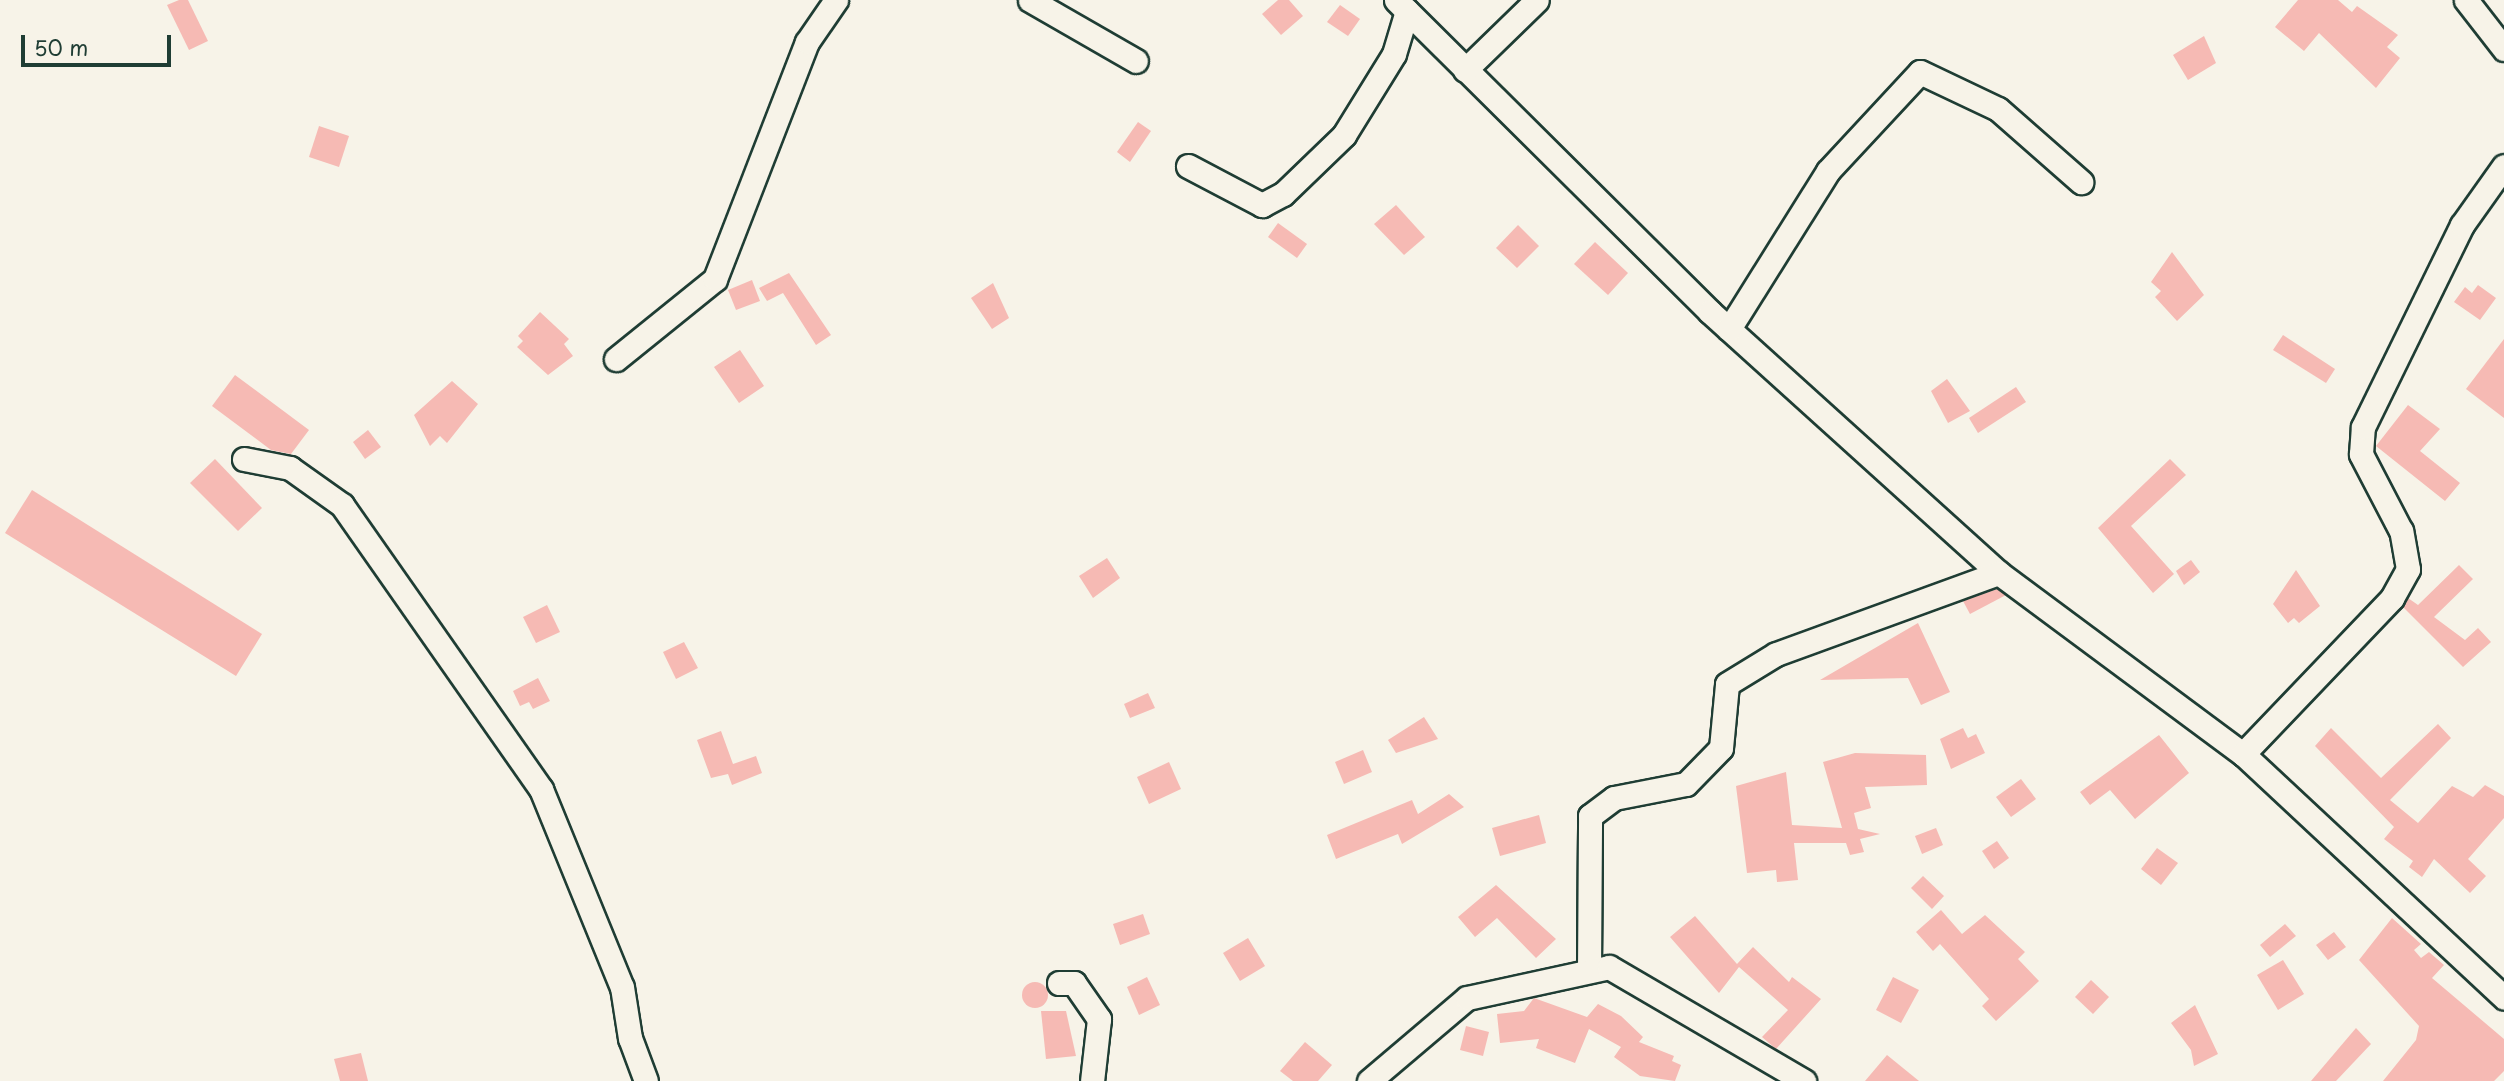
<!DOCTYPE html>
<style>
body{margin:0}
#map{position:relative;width:2504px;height:1081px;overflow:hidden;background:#f7f3e8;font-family:"Playpen Sans",sans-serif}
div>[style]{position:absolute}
.building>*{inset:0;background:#f6bab4}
.round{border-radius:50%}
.roads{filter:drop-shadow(2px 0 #1f3d34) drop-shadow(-2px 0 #1f3d34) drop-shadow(0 2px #1f3d34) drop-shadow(0 -2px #1f3d34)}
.minor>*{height:23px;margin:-11.5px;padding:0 11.5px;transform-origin:11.5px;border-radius:11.5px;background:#f7f3e8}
span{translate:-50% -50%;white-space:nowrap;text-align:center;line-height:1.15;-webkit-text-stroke:5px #f7f3e8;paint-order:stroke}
.scale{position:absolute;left:21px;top:35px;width:150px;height:32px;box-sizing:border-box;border:4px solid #1f3d34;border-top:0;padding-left:9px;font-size:21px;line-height:24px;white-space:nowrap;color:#1f3d34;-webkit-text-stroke:5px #f7f3e8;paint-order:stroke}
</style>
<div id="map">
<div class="building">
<div style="clip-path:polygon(179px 0,188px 0,208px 41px,189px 50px,167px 5px)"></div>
<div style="clip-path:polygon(1278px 0,1289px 0,1303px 16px,1281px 35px,1262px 14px)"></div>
<div style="clip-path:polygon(2298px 0,2338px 0,2352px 12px,2357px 6px,2398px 35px,2387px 47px,2400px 58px,2376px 88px,2319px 33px,2304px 51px,2275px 27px)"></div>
<div style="clip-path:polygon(1340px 5px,1360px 19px,1348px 36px,1327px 22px)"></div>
<div style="clip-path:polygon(2204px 36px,2216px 63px,2188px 80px,2173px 55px)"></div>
<div style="clip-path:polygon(1138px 122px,1151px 131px,1130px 162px,1117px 152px)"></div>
<div style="clip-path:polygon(319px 126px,349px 136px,339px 167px,309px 157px)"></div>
<div style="clip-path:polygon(1396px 205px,1425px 237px,1404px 255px,1374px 224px)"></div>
<div style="clip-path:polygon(1278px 223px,1307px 244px,1297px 258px,1268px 237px)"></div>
<div style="clip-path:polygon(1518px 225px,1539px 246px,1517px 268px,1496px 248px)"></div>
<div style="clip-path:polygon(1595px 242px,1628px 273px,1608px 295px,1574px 264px)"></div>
<div style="clip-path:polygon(2172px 252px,2204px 295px,2177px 321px,2155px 297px,2161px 291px,2151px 282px)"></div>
<div style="clip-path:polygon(789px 273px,831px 335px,816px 345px,783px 293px,767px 301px,759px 288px)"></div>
<div style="clip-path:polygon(752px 280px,760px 301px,736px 310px,728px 290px)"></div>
<div style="clip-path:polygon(993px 283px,1009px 318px,992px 329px,971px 298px)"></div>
<div style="clip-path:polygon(2478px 285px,2496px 298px,2480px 320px,2454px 302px,2465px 287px,2472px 293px)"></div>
<div style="clip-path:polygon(540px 312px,569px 339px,564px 344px,573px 356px,548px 375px,517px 347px,523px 341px,518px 336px)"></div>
<div style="clip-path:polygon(2283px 335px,2335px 369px,2326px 383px,2273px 350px)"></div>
<div style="clip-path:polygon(2504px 339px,2504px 418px,2466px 389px)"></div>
<div style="clip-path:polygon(740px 350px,764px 386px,739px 403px,714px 367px)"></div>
<div style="clip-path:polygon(235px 375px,309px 430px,291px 454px,271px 450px,212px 406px)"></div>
<div style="clip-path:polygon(1947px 379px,1970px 411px,1948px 423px,1931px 391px)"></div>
<div style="clip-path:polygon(452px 381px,478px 404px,447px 443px,440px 436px,430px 446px,414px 415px)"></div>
<div style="clip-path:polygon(2016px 387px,2026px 402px,1978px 433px,1969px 418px)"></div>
<div style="clip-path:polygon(2408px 405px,2440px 429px,2420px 451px,2460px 483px,2445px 501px,2376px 446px)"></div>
<div style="clip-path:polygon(368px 430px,381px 447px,365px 459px,353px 442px)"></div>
<div style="clip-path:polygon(215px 459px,262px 508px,238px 531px,190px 483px)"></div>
<div style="clip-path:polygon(2170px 459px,2186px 475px,2131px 526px,2174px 574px,2153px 593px,2098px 528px)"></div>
<div style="clip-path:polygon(32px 490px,262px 634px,236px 676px,5px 533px)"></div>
<div style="clip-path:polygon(1107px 558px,1120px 578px,1093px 598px,1079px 576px)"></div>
<div style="clip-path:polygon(2191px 560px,2200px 572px,2184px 585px,2176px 571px)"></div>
<div style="clip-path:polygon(2459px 565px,2473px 579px,2434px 617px,2465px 640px,2478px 628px,2491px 642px,2463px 667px,2403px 607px,2408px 598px,2418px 605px)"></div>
<div style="clip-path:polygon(2296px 570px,2320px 606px,2299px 623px,2294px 618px,2288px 623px,2273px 604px)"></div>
<div style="clip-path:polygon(1997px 589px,2006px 595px,1970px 614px,1963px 601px)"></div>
<div style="clip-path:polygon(547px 605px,560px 632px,536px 643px,523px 617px)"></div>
<div style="clip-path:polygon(1918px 623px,1950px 692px,1921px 705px,1908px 678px,1820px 680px)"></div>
<div style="clip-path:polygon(684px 642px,698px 668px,676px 679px,663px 652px)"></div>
<div style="clip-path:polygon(538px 678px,550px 701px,533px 709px,529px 702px,520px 706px,513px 691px)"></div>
<div style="clip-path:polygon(1148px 693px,1155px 708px,1130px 718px,1124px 704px)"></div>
<div style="clip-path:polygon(1424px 717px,1438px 739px,1396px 753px,1388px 740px)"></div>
<div style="clip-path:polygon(2438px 724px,2451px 738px,2390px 800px,2418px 823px,2452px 786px,2473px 797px,2485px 785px,2504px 796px,2504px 818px,2468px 859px,2486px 876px,2470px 893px,2434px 859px,2422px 877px,2409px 867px,2413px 861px,2384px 839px,2394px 827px,2315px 746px,2331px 728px,2381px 778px)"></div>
<div style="clip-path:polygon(1963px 728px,1968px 738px,1976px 734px,1985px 753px,1951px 769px,1940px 739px)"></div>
<div style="clip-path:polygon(721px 731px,733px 764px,756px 756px,762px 773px,732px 785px,728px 774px,711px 778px,697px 740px)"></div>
<div style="clip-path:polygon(2159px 735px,2189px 773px,2135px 819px,2110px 790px,2090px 805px,2080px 792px)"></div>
<div style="clip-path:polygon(1363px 750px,1372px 772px,1344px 784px,1335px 762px)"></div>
<div style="clip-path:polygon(1855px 753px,1926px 755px,1927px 785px,1865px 787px,1871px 808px,1854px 813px,1858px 829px,1880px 834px,1860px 839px,1864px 852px,1850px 855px,1846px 843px,1794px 843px,1798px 880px,1777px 882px,1776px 870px,1747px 873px,1736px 786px,1786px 772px,1792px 825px,1842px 828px,1823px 762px)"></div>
<div style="clip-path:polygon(1169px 762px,1181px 789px,1149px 804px,1137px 777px)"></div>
<div style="clip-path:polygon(2021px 779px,2036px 799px,2011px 817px,1996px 797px)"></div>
<div style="clip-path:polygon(1449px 794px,1464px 807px,1402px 844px,1398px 834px,1336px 859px,1327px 835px,1412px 800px,1418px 814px)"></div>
<div style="clip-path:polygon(1539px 815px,1546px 843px,1500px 856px,1492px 828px)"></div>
<div style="clip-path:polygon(1936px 828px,1943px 845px,1922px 854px,1915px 836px)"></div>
<div style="clip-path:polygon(1997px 841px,2009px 858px,1994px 869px,1982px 851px)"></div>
<div style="clip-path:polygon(2157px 848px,2178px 863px,2161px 885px,2141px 869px)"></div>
<div style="clip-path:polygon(1923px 876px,1944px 896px,1932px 909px,1911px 888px)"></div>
<div style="clip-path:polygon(1496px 885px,1556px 939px,1536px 958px,1497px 918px,1475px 937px,1458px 917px)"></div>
<div style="clip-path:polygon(1941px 910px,1962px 934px,1985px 915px,2025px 952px,2018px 959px,2039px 981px,1996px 1021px,1982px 1006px,1989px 999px,1940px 944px,1933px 951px,1916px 932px)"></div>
<div style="clip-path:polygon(1143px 914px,1150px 934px,1120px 945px,1113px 924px)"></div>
<div style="clip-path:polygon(1695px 916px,1737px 964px,1753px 947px,1789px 982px,1792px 977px,1821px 999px,1776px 1049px,1762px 1037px,1788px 1010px,1739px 967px,1719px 993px,1670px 937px)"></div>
<div style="clip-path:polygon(2392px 918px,2421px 944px,2414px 950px,2421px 958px,2429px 952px,2444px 965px,2432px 978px,2504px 1039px,2504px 1071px,2494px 1081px,2383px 1081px,2416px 1040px,2419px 1026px,2359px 960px)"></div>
<div style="clip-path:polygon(2285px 924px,2296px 936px,2270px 957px,2260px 945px)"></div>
<div style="clip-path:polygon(2334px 932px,2346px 947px,2328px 960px,2316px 945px)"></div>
<div style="clip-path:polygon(1248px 938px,1265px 966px,1240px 981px,1223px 953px)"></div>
<div style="clip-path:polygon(2283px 960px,2304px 994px,2278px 1010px,2257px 975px)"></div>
<div style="clip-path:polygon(1147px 977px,1160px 1005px,1139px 1015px,1127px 987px)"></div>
<div style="clip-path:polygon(1893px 977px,1919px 990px,1901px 1023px,1876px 1010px)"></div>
<div style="clip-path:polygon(2091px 980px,2109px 997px,2093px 1014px,2075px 997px)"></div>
<div class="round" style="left:1022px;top:982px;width:26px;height:26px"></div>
<div style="clip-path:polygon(1534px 998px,1587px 1017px,1598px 1004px,1621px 1016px,1643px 1037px,1639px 1042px,1674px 1056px,1672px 1061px,1681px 1065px,1675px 1081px,1640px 1076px,1614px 1057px,1621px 1047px,1589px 1029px,1575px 1063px,1536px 1048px,1539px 1039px,1500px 1043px,1497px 1014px,1524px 1011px)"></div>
<div style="clip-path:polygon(2195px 1005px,2218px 1054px,2194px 1066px,2191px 1050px,2171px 1023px)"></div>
<div style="clip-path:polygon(1041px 1011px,1066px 1011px,1076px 1056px,1046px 1059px)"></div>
<div style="clip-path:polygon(1466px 1026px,1489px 1032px,1483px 1056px,1460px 1050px)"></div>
<div style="clip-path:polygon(2356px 1028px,2371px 1044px,2336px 1081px,2311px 1081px)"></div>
<div style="clip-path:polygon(1305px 1042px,1332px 1065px,1318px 1081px,1293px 1081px,1280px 1071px)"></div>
<div style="clip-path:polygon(361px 1053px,368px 1081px,340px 1081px,334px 1059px)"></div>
<div style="clip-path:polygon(1887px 1055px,1919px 1081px,1865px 1081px)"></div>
</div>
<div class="roads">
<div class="minor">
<div style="left:1030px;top:0;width:122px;rotate:29.9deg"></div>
<div style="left:1396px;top:0;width:443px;rotate:44.8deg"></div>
<div style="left:1710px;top:312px;width:389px;rotate:42.1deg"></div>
<div style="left:1999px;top:573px;width:304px;rotate:36.6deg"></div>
<div style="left:2243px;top:754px;width:357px;rotate:43deg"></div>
<div style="left:2466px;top:0;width:62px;rotate:52.2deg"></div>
<div style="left:1465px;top:70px;width:100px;rotate:-44.2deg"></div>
<div style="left:1188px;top:166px;width:84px;rotate:27.8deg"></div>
<div style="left:1262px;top:205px;width:24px;rotate:-28deg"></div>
<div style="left:1283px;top:194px;width:85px;rotate:-44deg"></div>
<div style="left:1344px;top:135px;width:95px;rotate:-58.3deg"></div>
<div style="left:1394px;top:54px;width:45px;rotate:-73.2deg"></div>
<div style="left:1729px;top:329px;width:186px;rotate:-57.9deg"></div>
<div style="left:1828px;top:171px;width:135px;rotate:-47.1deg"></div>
<div style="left:1920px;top:72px;width:86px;rotate:25.4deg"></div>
<div style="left:1998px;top:109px;width:111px;rotate:41.3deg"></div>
<div style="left:616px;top:359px;width:127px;rotate:-38.9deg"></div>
<div style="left:715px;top:279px;width:254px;rotate:-68.8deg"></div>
<div style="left:807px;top:42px;width:51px;rotate:-55.4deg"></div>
<div style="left:244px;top:459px;width:47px;rotate:11.1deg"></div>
<div style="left:290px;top:468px;width:64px;rotate:35.4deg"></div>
<div style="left:342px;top:505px;width:347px;rotate:55deg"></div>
<div style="left:541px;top:789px;width:214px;rotate:67.8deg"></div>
<div style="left:622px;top:987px;width:52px;rotate:81.1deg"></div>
<div style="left:630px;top:1038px;width:46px;rotate:69.6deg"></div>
<div style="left:2243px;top:754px;width:216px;rotate:-46.3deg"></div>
<div style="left:2392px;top:598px;width:33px;rotate:-61deg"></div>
<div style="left:2408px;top:569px;width:39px;rotate:-100deg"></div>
<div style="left:2401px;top:531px;width:87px;rotate:-117.5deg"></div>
<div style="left:2361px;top:454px;width:27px;rotate:-86deg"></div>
<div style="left:2363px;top:427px;width:225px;rotate:-63.9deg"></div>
<div style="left:2462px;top:225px;width:72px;rotate:-54.6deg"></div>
<div style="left:1589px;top:971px;width:155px;rotate:-89.6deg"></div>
<div style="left:1590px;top:816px;width:30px;rotate:-37deg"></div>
<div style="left:1614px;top:798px;width:73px;rotate:-11deg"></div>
<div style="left:1686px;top:784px;width:50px;rotate:-45.8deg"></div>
<div style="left:1721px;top:748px;width:64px;rotate:-84.6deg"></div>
<div style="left:1727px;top:684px;width:57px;rotate:-31.5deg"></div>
<div style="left:1776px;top:654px;width:237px;rotate:-20deg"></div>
<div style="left:1059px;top:983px;width:15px"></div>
<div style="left:1074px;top:983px;width:44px;rotate:55.2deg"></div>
<div style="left:1099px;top:1019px;width:62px;rotate:96.4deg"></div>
<div style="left:1369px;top:1081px;width:128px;rotate:-40.3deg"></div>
<div style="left:1467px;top:998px;width:145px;rotate:-12.3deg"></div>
<div style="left:1609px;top:967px;width:226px;rotate:30.3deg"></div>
</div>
</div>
<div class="scale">50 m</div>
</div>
